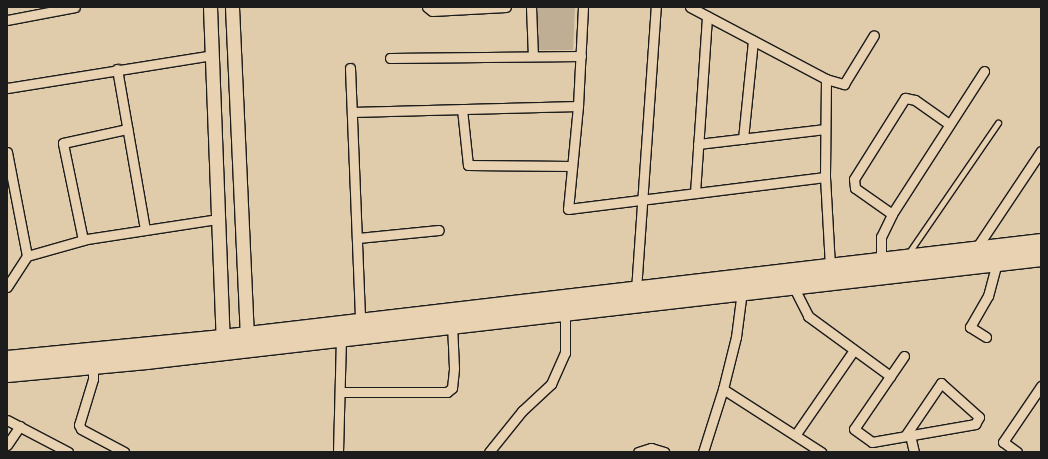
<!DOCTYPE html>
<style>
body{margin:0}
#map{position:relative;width:1048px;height:459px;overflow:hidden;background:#e0cbab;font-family:"Indie Flower",sans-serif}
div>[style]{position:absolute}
.green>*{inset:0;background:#c0ae94}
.roads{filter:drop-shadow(1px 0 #1c1c1c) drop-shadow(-1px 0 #1c1c1c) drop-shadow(0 1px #1c1c1c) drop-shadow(0 -1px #1c1c1c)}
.lane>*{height:4.5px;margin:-2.25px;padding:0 2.25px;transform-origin:2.25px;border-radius:2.25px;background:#e8d2b1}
.street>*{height:9px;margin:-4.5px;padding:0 4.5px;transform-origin:4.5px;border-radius:4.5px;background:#e8d2b1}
.secondary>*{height:13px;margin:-6.5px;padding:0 6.5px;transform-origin:6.5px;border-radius:6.5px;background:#e8d2b1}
.highway>*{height:17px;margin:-8.5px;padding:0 8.5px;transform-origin:8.5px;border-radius:8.5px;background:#e8d2b1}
span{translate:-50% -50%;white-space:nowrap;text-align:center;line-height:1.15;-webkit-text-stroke:3px #e8d2b1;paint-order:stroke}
.frame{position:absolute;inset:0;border:8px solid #1c1c1c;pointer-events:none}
</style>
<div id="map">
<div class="green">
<div style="clip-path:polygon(537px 7px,575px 7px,573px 50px,538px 50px)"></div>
</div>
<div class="roads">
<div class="lane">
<div style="left:908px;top:254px;width:159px;rotate:-55.5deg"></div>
</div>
<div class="street">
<div style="left:427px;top:7px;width:6px;rotate:39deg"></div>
<div style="left:432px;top:11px;width:74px;rotate:-3.1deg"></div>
<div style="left:531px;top:7px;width:49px;rotate:87.7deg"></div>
<div style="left:583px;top:7px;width:99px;rotate:92.9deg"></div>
<div style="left:578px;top:106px;width:103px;rotate:95.5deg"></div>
<div style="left:568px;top:209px;width:259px;rotate:-7.1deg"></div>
<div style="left:690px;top:7px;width:154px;rotate:27.9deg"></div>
<div style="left:826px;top:79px;width:19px;rotate:16deg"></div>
<div style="left:844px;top:84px;width:57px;rotate:-58.5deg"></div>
<div style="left:7px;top:20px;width:69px;rotate:-10.8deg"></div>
<div style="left:390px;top:58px;width:191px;rotate:-0.6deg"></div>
<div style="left:350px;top:68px;width:253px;rotate:87.7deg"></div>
<div style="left:117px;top:69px;width:163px;rotate:80.1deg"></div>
<div style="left:826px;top:79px;width:98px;rotate:90.6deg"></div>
<div style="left:825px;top:177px;width:89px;rotate:86.8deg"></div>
<div style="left:7px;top:88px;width:208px;rotate:-9.1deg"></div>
<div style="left:462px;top:109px;width:56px;rotate:83.9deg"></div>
<div style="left:468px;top:165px;width:103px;rotate:0.6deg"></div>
<div style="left:352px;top:112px;width:226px;rotate:-1.5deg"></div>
<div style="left:743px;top:139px;width:99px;rotate:-84.2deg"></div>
<div style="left:698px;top:144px;width:128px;rotate:-6.7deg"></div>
<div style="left:7px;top:152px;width:106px;rotate:79.1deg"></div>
<div style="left:27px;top:256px;width:37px;rotate:123deg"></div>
<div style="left:695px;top:193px;width:177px;rotate:-86.1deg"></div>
<div style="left:892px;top:214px;width:45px;rotate:-144.9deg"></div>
<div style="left:855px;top:188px;width:9px;rotate:-96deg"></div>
<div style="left:854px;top:179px;width:96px;rotate:-57.8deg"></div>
<div style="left:905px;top:98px;width:10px;rotate:11deg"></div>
<div style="left:915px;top:100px;width:42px;rotate:35.2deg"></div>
<div style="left:358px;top:238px;width:81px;rotate:-5.6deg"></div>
<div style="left:83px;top:240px;width:99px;rotate:-101.7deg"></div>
<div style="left:63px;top:143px;width:66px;rotate:-12.3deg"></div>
<div style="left:975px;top:250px;width:119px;rotate:-56.3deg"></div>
<div style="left:27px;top:256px;width:62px;rotate:-15.8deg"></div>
<div style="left:87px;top:239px;width:133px;rotate:-8.7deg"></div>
<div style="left:881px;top:260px;width:23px;rotate:-90deg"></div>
<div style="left:881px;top:237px;width:25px;rotate:-64deg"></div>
<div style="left:892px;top:214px;width:170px;rotate:-57.2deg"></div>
<div style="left:793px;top:286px;width:34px;rotate:63deg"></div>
<div style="left:808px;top:316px;width:102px;rotate:36.2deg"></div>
<div style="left:636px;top:290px;width:284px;rotate:-86deg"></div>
<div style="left:986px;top:337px;width:19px;rotate:-148deg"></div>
<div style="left:970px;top:327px;width:36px;rotate:-60deg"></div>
<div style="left:988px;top:296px;width:35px;rotate:-75deg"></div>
<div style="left:904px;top:356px;width:88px;rotate:124.4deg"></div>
<div style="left:854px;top:429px;width:22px;rotate:36deg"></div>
<div style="left:872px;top:442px;width:105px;rotate:-9.9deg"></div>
<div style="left:975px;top:424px;width:8px;rotate:-60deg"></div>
<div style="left:979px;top:417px;width:51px;rotate:-138.2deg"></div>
<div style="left:941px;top:383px;width:64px;rotate:124.2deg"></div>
<div style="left:93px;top:365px;width:14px;rotate:90deg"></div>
<div style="left:93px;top:379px;width:48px;rotate:106.9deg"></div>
<div style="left:79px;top:425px;width:4px;rotate:63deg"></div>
<div style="left:81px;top:429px;width:49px;rotate:28.1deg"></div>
<div style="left:723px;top:389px;width:117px;rotate:32.7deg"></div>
<div style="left:340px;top:392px;width:107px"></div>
<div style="left:447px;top:392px;width:6px;rotate:-39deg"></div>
<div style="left:452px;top:388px;width:20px;rotate:-84deg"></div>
<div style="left:454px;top:368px;width:44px;rotate:-92.6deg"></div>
<div style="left:7px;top:420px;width:69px;rotate:27.7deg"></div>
<div style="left:796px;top:434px;width:102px;rotate:-55.4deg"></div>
<div style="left:910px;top:435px;width:17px;rotate:77deg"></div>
<div style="left:7px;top:445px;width:23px;rotate:-56deg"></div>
<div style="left:338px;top:452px;width:115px;rotate:-88.5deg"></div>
<div style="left:489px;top:452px;width:53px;rotate:-51.2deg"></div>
<div style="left:522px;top:411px;width:40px;rotate:-43deg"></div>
<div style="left:551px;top:384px;width:34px;rotate:-66deg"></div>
<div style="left:565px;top:353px;width:43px;rotate:-90deg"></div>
<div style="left:638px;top:452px;width:14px;rotate:-17deg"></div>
<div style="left:651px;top:448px;width:14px;rotate:17deg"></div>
<div style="left:703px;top:452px;width:66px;rotate:-72.4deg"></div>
<div style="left:723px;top:389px;width:54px;rotate:-76deg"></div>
<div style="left:736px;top:337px;width:46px;rotate:-82.6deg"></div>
<div style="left:1017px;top:452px;width:17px;rotate:-144deg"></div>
<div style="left:1003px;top:442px;width:68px;rotate:-55.8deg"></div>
</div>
<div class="secondary">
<div style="left:210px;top:7px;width:340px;rotate:87.8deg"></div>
<div style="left:232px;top:7px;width:336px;rotate:87.4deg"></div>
</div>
<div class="highway">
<div style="left:7px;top:359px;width:216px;rotate:-5.6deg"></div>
<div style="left:222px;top:338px;width:825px;rotate:-6.69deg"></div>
<div style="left:7px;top:373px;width:140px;rotate:-5.3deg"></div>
<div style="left:146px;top:360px;width:901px;rotate:-6.56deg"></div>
</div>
</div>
<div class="frame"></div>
</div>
